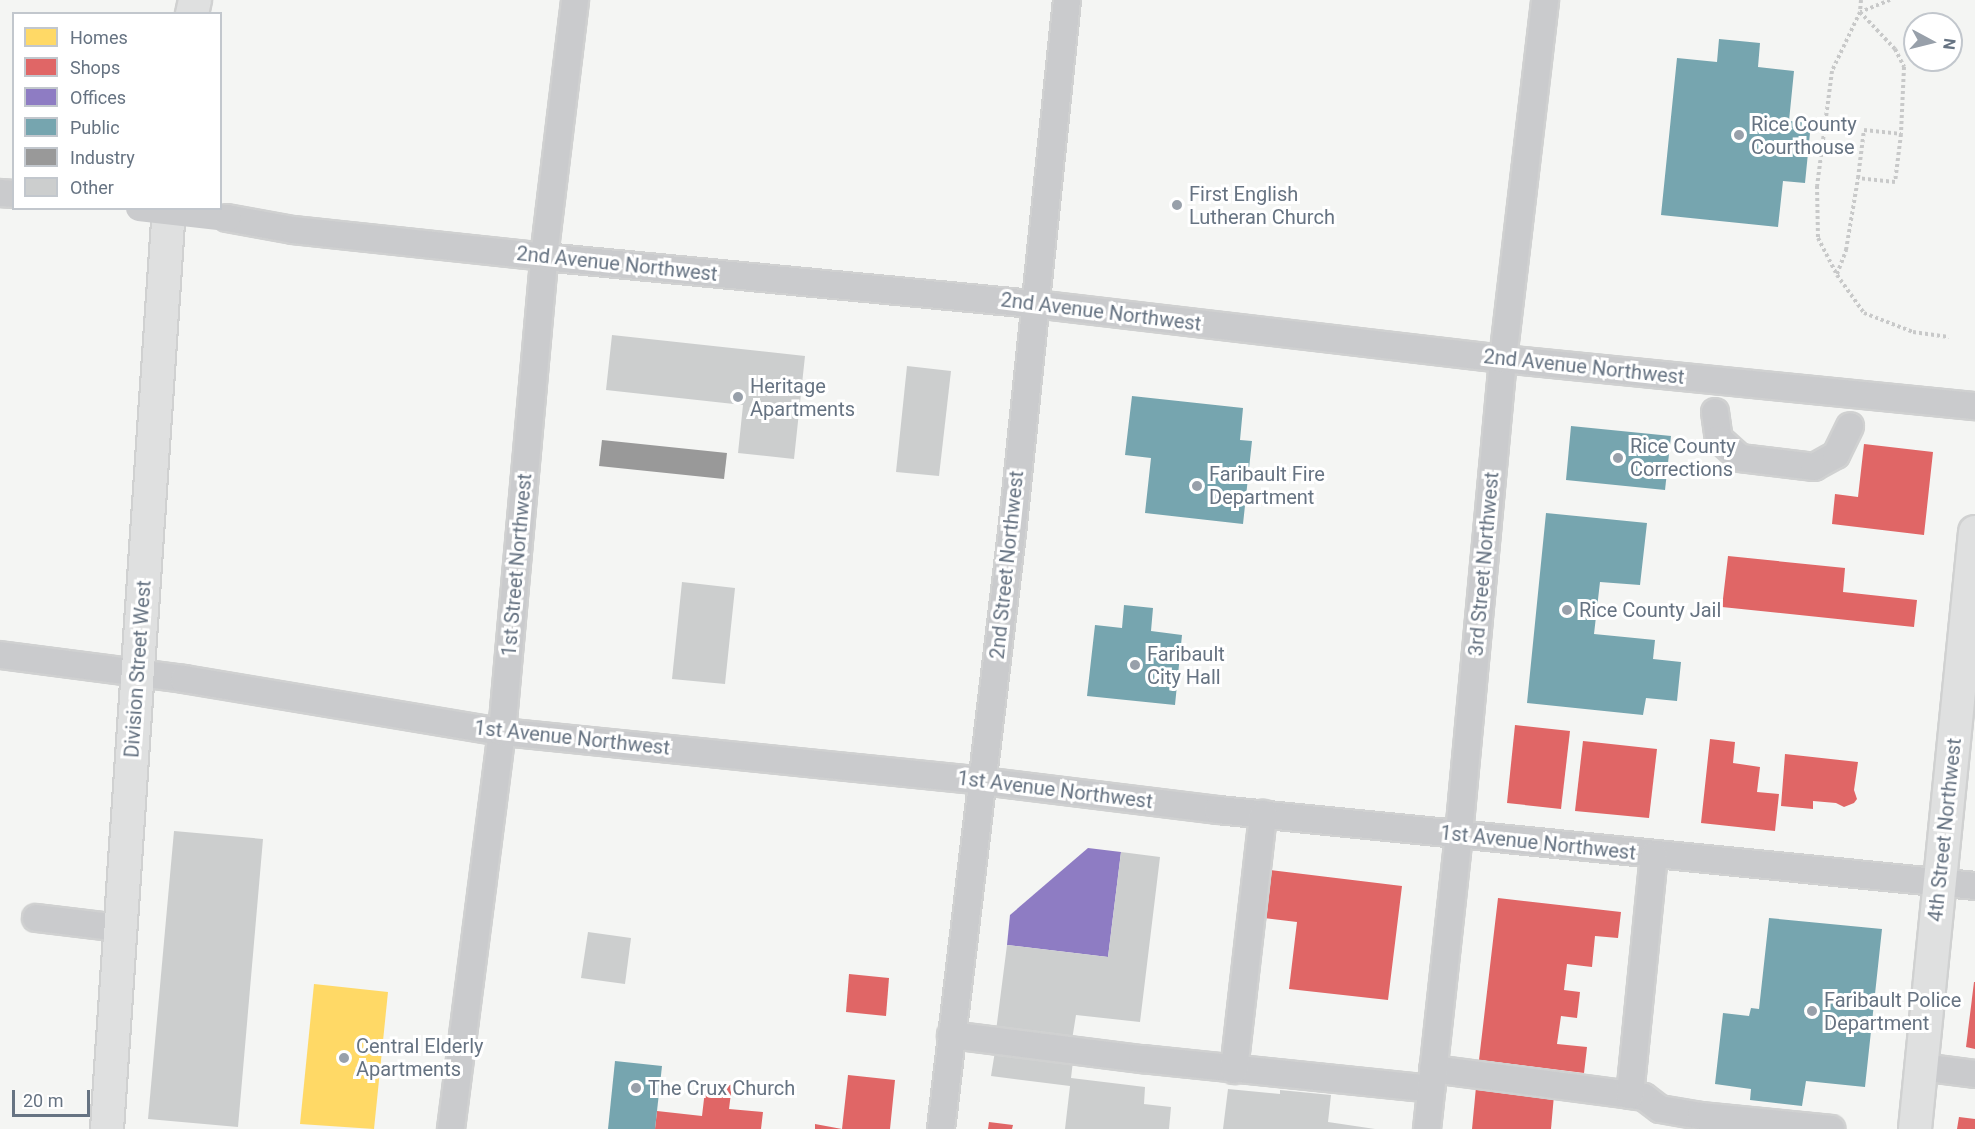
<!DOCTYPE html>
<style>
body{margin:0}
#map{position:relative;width:1975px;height:1129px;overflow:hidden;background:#f4f5f3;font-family:Roboto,sans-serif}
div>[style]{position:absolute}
.homes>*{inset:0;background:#ffd966}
.shops>*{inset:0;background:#e06666}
.offices>*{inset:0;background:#8e7cc3}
.public>*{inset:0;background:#76a5af}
.industry>*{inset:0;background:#999}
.building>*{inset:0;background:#cccece}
.path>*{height:4px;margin-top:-2px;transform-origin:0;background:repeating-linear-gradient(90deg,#c8c9c9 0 3px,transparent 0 6px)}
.roads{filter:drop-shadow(2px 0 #d0d1d1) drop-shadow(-2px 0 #d0d1d1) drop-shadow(0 2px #d0d1d1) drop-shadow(0 -2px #d0d1d1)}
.minor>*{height:26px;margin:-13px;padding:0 13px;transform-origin:13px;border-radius:13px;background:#cacbcd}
.major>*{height:32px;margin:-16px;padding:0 16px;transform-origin:16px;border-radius:16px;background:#dfe0e0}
.minor-bridge>*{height:26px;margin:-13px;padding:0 13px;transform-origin:13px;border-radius:13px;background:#cacbcd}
.dots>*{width:16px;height:16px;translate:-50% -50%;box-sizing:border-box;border:3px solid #fff;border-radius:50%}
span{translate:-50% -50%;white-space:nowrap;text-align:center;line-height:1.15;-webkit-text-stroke:6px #fff;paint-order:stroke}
.poi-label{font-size:20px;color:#667382}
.left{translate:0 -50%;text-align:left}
.street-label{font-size:20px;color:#667382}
.legend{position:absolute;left:12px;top:12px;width:210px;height:198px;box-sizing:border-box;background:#fff;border:2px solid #c2c7cd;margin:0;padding:8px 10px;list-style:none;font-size:18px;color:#667382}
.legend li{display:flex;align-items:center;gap:12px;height:30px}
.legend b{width:30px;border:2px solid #c2c7cd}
.north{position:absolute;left:1903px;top:12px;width:60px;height:60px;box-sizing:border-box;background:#fff;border:2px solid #c2c7cd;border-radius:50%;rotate:97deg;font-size:16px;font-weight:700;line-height:24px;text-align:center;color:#667382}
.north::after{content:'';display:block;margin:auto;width:21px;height:27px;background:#98a0aa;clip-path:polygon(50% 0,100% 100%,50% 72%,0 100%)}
.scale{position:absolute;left:12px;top:1090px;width:78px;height:27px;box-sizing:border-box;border:3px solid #667382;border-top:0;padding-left:8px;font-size:18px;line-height:21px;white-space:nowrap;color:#667382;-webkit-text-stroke:4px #fff;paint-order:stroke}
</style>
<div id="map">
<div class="homes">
<div style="clip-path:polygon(314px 984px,388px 992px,374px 1129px,300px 1124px)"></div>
</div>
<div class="shops">
<div style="clip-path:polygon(1864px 444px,1933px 452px,1924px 535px,1832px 524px,1835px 494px,1858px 497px)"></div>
<div style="clip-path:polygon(1728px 556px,1845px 568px,1843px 592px,1917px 600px,1914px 627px,1722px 607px)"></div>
<div style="clip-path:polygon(1515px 725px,1570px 731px,1561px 809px,1507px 803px)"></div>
<div style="clip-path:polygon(1710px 739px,1735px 742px,1733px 763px,1760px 767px,1757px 792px,1779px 794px,1775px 831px,1701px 823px)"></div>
<div style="clip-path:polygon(1583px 741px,1657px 749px,1649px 818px,1575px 811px)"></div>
<div style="clip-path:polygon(1785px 754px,1858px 762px,1854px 790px,1857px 799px,1854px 803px,1844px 807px,1836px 803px,1813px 801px,1813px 809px,1781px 806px)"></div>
<div style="clip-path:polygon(1270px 870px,1402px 886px,1388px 1000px,1289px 989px,1297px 922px,1264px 918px)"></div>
<div style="clip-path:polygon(1498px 898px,1621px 912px,1618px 938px,1595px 936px,1592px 967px,1567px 964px,1564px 990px,1580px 992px,1577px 1018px,1561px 1016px,1557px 1044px,1587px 1047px,1584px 1073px,1479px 1060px)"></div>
<div style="clip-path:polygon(849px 974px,889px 978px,886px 1016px,846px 1012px)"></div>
<div style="clip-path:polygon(1974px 982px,1975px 982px,1975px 1049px,1966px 1047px)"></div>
<div style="clip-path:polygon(848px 1075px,895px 1080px,890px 1129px,815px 1129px,815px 1124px,842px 1129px)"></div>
<div style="clip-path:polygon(706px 1082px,732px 1085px,729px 1109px,763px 1112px,761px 1129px,655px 1129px,657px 1111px,702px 1116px)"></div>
<div style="clip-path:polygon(1476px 1087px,1554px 1095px,1551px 1129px,1472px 1129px)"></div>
<div style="clip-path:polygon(1959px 1117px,1975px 1119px,1975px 1129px,1957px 1129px)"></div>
<div style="clip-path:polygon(989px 1122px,1013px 1125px,1012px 1129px,988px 1129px)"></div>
</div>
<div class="offices">
<div style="clip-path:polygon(1088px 848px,1121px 852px,1108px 957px,1007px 945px,1010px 915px)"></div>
</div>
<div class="public">
<div style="clip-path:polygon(1719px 39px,1760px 43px,1758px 67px,1794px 71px,1789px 121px,1811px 123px,1805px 183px,1783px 181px,1778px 227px,1661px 215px,1677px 58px,1717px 62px)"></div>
<div style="clip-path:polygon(1132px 396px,1243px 408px,1240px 440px,1252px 441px,1243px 524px,1145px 513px,1151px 458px,1125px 455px)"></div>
<div style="clip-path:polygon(1571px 426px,1671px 436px,1665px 490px,1566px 480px)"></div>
<div style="clip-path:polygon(1546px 513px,1647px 523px,1640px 585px,1600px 582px,1594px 634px,1655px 640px,1653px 659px,1681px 662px,1677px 701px,1646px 698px,1643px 715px,1527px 703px)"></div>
<div style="clip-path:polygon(1124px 605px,1153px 608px,1151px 631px,1182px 635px,1175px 705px,1087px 696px,1095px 625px,1122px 628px)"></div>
<div style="clip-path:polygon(1769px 918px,1882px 929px,1865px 1087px,1806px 1081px,1802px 1106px,1750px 1100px,1751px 1089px,1715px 1084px,1723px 1013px,1749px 1016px,1751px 1008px,1759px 1009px)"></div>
<div style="clip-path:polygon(615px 1061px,662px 1066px,655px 1129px,608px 1129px)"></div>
</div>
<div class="industry">
<div style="clip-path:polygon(602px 440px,727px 453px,724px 479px,599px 466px)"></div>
</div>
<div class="building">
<div style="clip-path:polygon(612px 335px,805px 356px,794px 459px,738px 453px,743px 405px,606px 390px)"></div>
<div style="clip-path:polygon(907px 366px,951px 371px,939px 476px,896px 472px)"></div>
<div style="clip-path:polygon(682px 582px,735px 588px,725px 684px,672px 679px)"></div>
<div style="clip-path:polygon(174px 831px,263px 839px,238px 1127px,148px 1119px)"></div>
<div style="clip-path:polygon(1121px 852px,1160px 857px,1140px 1022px,1076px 1015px,1072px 1040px,996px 1031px,1007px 945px,1108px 957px)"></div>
<div style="clip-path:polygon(588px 932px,631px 938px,625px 984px,581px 978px)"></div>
<div style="clip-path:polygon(995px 1051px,1073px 1061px,1071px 1078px,1145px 1087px,1144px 1104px,1171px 1107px,1169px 1129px,1065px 1129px,1070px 1086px,991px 1076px)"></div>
<div style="clip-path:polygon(1228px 1089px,1280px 1094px,1280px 1090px,1331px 1095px,1328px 1122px,1375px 1129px,1223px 1129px)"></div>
</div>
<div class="path">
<div style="left:1861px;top:0;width:12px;rotate:95deg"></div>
<div style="left:1860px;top:12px;width:51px;rotate:46.6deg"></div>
<div style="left:1895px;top:49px;width:20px;rotate:63deg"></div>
<div style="left:1904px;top:67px;width:67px;rotate:92.6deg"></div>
<div style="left:1890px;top:0;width:32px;rotate:158deg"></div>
<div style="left:1860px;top:12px;width:65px;rotate:115.4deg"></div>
<div style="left:1832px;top:71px;width:116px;rotate:97.4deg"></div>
<div style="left:1817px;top:186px;width:52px;rotate:88.9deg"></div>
<div style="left:1818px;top:238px;width:42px;rotate:62.8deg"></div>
<div style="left:1837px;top:275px;width:47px;rotate:54.6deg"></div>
<div style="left:1864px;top:313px;width:53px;rotate:21.2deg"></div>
<div style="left:1913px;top:332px;width:36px;rotate:8deg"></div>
<div style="left:1864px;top:130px;width:37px;rotate:6deg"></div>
<div style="left:1901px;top:134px;width:48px;rotate:97.1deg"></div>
<div style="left:1895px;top:182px;width:37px;rotate:-174deg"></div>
<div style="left:1858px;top:178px;width:48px;rotate:-82.9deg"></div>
<div style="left:1837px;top:274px;width:26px;rotate:-69deg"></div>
<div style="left:1846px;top:250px;width:73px;rotate:-80.5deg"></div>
</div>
<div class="roads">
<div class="minor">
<div style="left:0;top:193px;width:14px;rotate:4deg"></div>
<div style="left:227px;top:218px;width:67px;rotate:10.3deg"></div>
<div style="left:293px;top:230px;width:252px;rotate:6.1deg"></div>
<div style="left:544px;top:257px;width:493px;rotate:5.5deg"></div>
<div style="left:1035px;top:304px;width:471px;rotate:6.7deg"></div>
<div style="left:1503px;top:359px;width:474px;rotate:5.7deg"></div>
<div style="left:1715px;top:412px;width:27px;rotate:82deg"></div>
<div style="left:1719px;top:439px;width:28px;rotate:42deg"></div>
<div style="left:1740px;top:458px;width:75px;rotate:6.9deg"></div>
<div style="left:1814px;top:467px;width:25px;rotate:-29deg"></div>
<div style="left:1836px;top:455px;width:32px;rotate:-64deg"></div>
<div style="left:0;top:655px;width:186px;rotate:7.4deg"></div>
<div style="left:184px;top:679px;width:322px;rotate:9.5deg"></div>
<div style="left:502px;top:732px;width:482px;rotate:5.8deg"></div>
<div style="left:982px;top:781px;width:238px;rotate:7deg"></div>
<div style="left:1218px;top:810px;width:761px;rotate:5.73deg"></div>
<div style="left:36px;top:918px;width:85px;rotate:6.8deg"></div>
<div style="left:951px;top:1035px;width:193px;rotate:7.2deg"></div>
<div style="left:1142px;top:1059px;width:291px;rotate:5.9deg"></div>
<div style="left:1921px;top:1067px;width:54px;rotate:7.4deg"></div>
<div style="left:1433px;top:1069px;width:199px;rotate:7.5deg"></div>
<div style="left:1630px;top:1095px;width:14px;rotate:8deg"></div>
<div style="left:1644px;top:1097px;width:20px;rotate:37deg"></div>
<div style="left:1660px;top:1109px;width:42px;rotate:9.7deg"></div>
<div style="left:1701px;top:1116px;width:131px;rotate:5.7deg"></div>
<div style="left:1234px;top:1070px;width:258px;rotate:-83.5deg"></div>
<div style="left:1630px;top:1095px;width:241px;rotate:-84.3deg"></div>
<div style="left:451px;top:1129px;width:400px;rotate:-82.7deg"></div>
<div style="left:502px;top:732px;width:477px;rotate:-84.9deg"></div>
<div style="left:544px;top:257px;width:259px;rotate:-83.1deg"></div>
<div style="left:941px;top:1129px;width:600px;rotate:-83.21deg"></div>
<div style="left:1012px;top:533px;width:536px;rotate:-84.11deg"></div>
<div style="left:1427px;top:1129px;width:297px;rotate:-83.8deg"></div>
<div style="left:1459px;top:834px;width:477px;rotate:-84.7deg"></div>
<div style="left:1503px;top:359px;width:361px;rotate:-83.3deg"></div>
</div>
<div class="major">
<div style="left:192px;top:14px;width:14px;rotate:-78deg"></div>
<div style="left:107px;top:1129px;width:923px;rotate:-86.15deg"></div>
<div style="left:1915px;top:1129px;width:600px;rotate:-84.26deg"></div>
</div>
</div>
<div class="minor-bridge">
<div style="left:139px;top:208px;width:89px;rotate:6.5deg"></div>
</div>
<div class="dots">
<div style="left:1739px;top:135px;background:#98a0aa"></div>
<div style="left:1177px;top:205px;background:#98a0aa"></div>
<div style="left:738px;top:397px;background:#98a0aa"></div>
<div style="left:1618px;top:458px;background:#98a0aa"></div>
<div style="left:1197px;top:486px;background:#98a0aa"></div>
<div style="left:1567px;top:610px;background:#98a0aa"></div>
<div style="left:1135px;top:665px;background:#98a0aa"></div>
<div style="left:1812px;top:1011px;background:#98a0aa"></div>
<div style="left:344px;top:1058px;background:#98a0aa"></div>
<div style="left:636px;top:1088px;background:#98a0aa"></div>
</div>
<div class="poi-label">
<span class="left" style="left:1751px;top:136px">Rice County<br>Courthouse</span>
<span class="left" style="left:1189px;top:206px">First English<br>Lutheran Church</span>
<span class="left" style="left:750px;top:398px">Heritage<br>Apartments</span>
<span class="left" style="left:1630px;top:458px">Rice County<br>Corrections</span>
<span class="left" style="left:1209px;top:486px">Faribault Fire<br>Department</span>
<span class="left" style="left:1579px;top:610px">Rice County Jail</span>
<span class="left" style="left:1147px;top:666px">Faribault<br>City Hall</span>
<span class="left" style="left:1824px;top:1012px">Faribault Police<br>Department</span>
<span class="left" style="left:356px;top:1058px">Central Elderly<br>Apartments</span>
<span class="left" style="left:648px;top:1088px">The Crux Church</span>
</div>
<div class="street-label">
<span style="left:617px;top:264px;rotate:6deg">2nd Avenue Northwest</span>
<span style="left:1101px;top:312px;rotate:7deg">2nd Avenue Northwest</span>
<span style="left:1584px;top:367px;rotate:6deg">2nd Avenue Northwest</span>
<span style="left:1484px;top:564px;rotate:-85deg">3rd Street Northwest</span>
<span style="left:517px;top:565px;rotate:-85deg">1st Street Northwest</span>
<span style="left:1007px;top:565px;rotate:-84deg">2nd Street Northwest</span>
<span style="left:138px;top:669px;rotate:-86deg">Division Street West</span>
<span style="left:572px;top:738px;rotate:6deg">1st Avenue Northwest</span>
<span style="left:1055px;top:790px;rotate:7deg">1st Avenue Northwest</span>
<span style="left:1945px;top:830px;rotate:-84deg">4th Street Northwest</span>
<span style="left:1538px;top:843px;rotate:6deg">1st Avenue Northwest</span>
</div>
<ul class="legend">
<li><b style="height:16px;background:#ffd966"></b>Homes</li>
<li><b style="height:16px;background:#e06666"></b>Shops</li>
<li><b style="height:16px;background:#8e7cc3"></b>Offices</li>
<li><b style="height:16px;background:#76a5af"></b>Public</li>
<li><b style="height:16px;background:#999"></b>Industry</li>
<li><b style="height:16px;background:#cccece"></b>Other</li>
</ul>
<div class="north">N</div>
<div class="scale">20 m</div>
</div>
